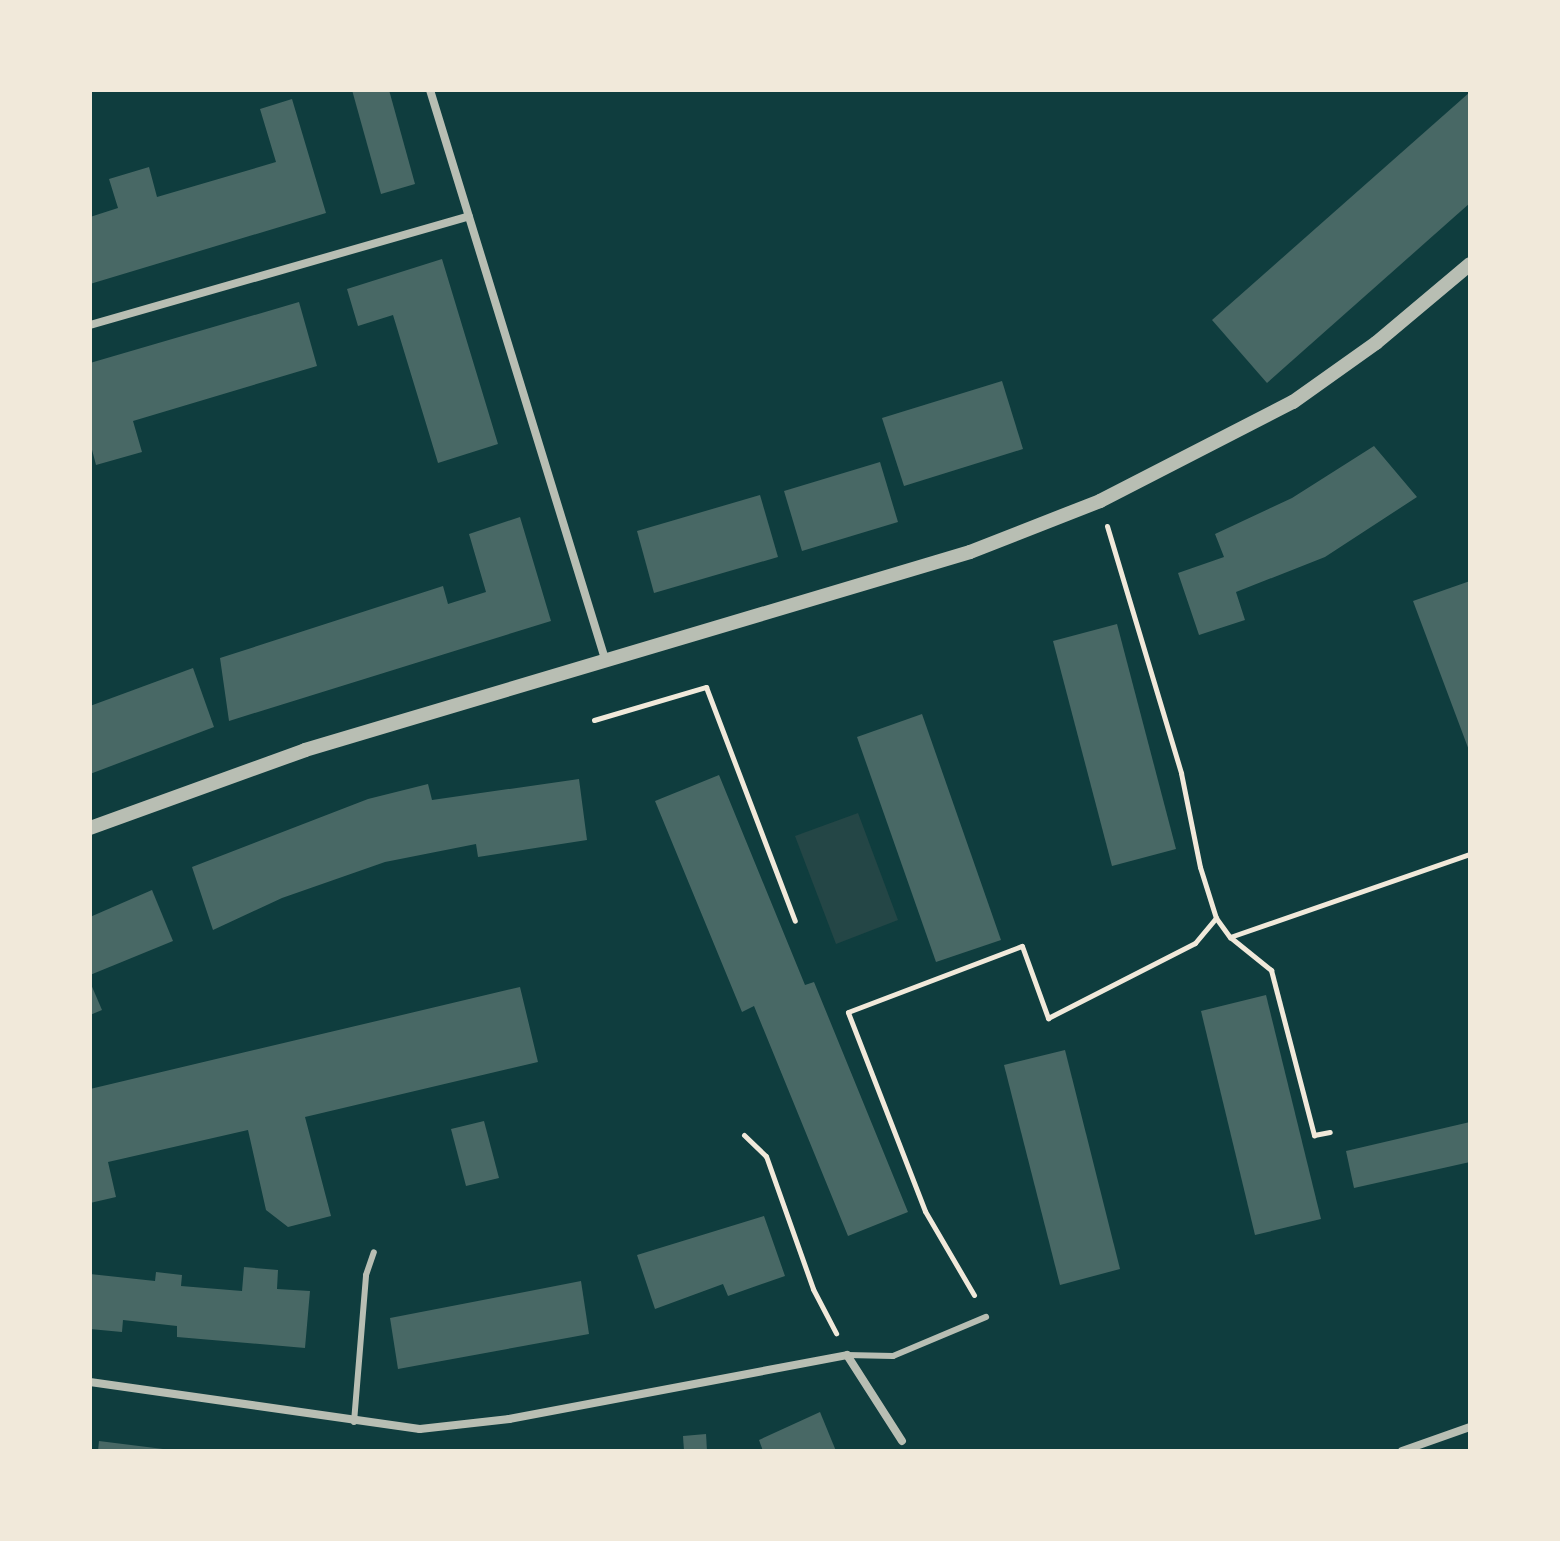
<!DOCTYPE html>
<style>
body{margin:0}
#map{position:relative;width:1560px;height:1541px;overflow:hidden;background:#0f3d3e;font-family:Helvetica,sans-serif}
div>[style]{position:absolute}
.green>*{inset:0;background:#244646}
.building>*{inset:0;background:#486865}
.path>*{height:5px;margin:-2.5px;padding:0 2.5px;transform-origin:2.5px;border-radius:2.5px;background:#f1e9da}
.service>*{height:6px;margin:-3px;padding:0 3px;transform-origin:3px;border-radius:3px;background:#b8beb3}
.minor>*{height:8px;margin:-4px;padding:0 4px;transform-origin:4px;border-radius:4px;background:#b8beb3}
.tertiary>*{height:14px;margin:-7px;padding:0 7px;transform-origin:7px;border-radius:7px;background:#b8beb3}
span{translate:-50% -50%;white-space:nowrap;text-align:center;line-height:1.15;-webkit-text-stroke:8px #f1e9da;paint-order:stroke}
.frame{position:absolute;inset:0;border:92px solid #f1e9da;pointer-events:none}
</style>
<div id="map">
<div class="green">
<div style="clip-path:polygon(858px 813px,898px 920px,836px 944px,795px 836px)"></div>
</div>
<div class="building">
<div style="clip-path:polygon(352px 90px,389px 90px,415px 184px,381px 194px)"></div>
<div style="clip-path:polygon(1470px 92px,1470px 203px,1267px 383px,1212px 320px)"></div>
<div style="clip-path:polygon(292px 99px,326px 213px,90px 284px,90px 217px,118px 208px,109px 179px,149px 167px,157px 197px,276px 162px,260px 109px)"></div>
<div style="clip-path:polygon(442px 259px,498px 444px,438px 463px,393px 315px,358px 326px,347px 289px)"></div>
<div style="clip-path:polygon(299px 302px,317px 366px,133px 421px,142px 452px,96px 465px,90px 442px,90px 363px)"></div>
<div style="clip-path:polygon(1002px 381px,1023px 449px,904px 486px,882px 418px)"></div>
<div style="clip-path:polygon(1374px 446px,1417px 497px,1325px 557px,1236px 592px,1245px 620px,1199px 635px,1178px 573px,1224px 557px,1215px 534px,1292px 498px)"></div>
<div style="clip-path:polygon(880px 462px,898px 522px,802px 551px,784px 491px)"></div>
<div style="clip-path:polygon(760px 495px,778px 557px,654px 593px,637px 531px)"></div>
<div style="clip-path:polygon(520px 517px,551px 621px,229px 721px,220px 658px,443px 586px,448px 604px,486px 592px,469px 534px)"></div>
<div style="clip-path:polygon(1470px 581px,1470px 753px,1413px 601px)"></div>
<div style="clip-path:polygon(1117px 624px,1176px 849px,1112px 866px,1053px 641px)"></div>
<div style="clip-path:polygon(193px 668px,214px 727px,90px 774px,90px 706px)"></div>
<div style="clip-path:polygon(922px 714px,1001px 940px,936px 962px,857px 737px)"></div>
<div style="clip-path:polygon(719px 775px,805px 985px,814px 982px,908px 1212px,848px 1236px,754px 1006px,742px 1012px,655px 801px)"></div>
<div style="clip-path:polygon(579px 779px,587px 840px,478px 857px,476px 844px,385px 862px,282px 898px,213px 930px,192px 867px,368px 799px,428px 784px,432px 800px)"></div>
<div style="clip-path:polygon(152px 890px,173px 941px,90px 975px,90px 917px)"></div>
<div style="clip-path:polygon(90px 982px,102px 1010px,90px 1015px)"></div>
<div style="clip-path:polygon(520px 987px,538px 1062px,305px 1117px,331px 1216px,288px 1227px,266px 1210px,248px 1130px,108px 1162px,116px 1197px,90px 1203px,90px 1089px)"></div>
<div style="clip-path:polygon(1266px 995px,1321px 1219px,1255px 1235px,1201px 1011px)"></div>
<div style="clip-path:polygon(1065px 1050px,1120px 1269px,1060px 1285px,1004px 1065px)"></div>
<div style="clip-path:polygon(484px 1121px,499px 1178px,466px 1186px,451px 1129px)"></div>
<div style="clip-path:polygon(1470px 1122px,1470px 1162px,1354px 1188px,1346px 1151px)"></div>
<div style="clip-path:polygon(764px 1216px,785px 1276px,728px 1296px,723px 1284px,655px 1309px,637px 1255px)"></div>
<div style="clip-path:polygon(244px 1267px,278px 1270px,277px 1289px,310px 1291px,305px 1348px,177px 1337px,177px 1326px,123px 1320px,122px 1332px,90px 1329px,90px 1274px,155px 1281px,156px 1272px,182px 1275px,181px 1286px,242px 1291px)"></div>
<div style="clip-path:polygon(581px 1281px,589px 1334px,398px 1369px,390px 1318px)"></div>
<div style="clip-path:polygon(820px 1412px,836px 1451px,763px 1451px,759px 1440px)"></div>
<div style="clip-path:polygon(706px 1434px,707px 1451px,684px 1451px,683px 1436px)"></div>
<div style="clip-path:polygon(99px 1441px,163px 1449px,163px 1451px,98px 1451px)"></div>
</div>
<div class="path">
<div style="left:1107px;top:526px;width:258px;rotate:73.3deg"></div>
<div style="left:1181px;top:773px;width:96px;rotate:78.6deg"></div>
<div style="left:1200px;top:867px;width:53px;rotate:72.6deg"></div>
<div style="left:1216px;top:918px;width:24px;rotate:54deg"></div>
<div style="left:1230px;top:937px;width:53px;rotate:38.8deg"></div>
<div style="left:1271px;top:970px;width:171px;rotate:75.4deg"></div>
<div style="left:1314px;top:1135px;width:16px;rotate:-11deg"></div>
<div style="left:594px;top:720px;width:117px;rotate:-16.4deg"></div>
<div style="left:706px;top:687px;width:250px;rotate:69.2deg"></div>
<div style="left:1230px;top:937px;width:254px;rotate:-19.1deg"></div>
<div style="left:744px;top:1135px;width:30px;rotate:44deg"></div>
<div style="left:766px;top:1156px;width:141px;rotate:70.5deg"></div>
<div style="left:813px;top:1289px;width:50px;rotate:62.4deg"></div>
<div style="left:974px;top:1295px;width:97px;rotate:-120.3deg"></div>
<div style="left:925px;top:1211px;width:213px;rotate:-111.2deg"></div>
<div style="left:848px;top:1012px;width:186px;rotate:-20.8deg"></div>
<div style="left:1022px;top:946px;width:77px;rotate:70.1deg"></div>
<div style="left:1048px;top:1018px;width:165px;rotate:-27deg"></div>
<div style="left:1195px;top:943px;width:33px;rotate:-50deg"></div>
</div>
<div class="service">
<div style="left:847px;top:1355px;width:46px;rotate:1.2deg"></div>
<div style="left:893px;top:1356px;width:101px;rotate:-22.8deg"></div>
<div style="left:354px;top:1422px;width:147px;rotate:-85.3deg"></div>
<div style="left:366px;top:1275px;width:24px;rotate:-71deg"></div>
</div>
<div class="minor">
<div style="left:430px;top:90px;width:598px;rotate:72.9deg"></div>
<div style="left:90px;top:325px;width:394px;rotate:-16deg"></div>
<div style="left:90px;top:1382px;width:333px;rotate:8.1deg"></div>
<div style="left:420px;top:1429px;width:90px;rotate:-6.4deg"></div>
<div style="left:509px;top:1419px;width:344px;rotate:-10.7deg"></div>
<div style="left:847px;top:1355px;width:102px;rotate:57.4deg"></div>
<div style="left:1402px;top:1451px;width:72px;rotate:-19.4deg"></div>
</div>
<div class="tertiary">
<div style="left:90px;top:828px;width:229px;rotate:-19.9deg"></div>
<div style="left:305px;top:750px;width:694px;rotate:-16.58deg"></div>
<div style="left:970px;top:552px;width:140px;rotate:-21.4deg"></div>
<div style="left:1100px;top:501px;width:217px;rotate:-27.2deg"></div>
<div style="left:1293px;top:402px;width:102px;rotate:-35.4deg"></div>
<div style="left:1376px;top:343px;width:123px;rotate:-40deg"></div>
</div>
<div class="frame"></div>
</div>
